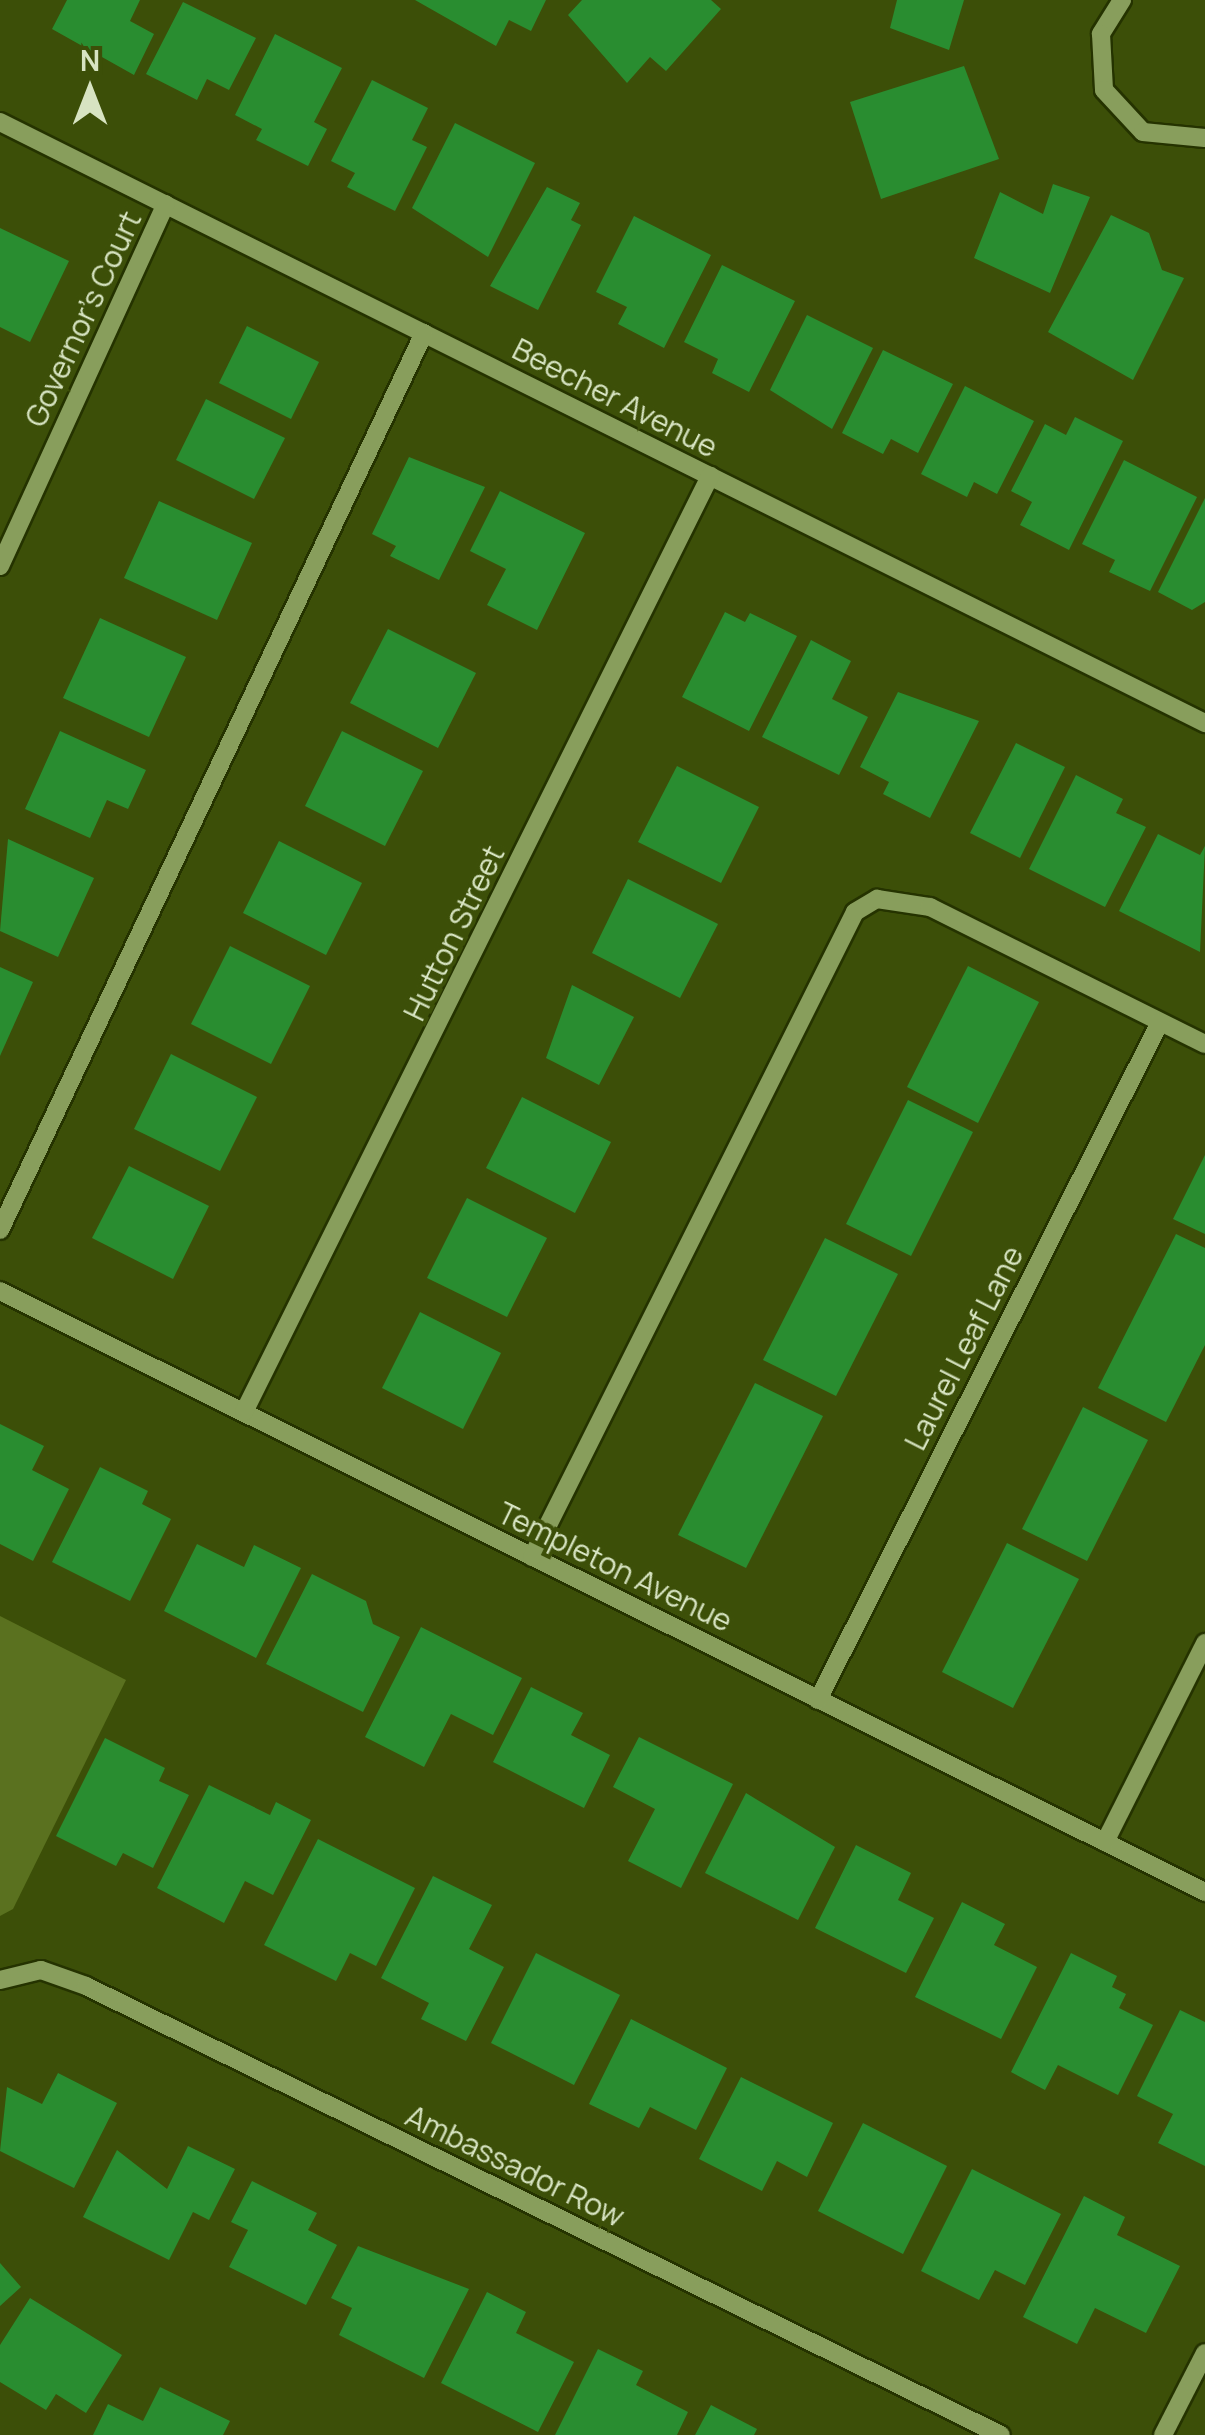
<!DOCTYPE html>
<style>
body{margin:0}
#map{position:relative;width:1205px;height:2435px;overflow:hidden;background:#3c4f08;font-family:Manrope,sans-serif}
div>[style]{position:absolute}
.green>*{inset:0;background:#5a711f}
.building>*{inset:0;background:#298d30}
.roads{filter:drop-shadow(2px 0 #253300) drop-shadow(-2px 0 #253300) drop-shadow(0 2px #253300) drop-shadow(0 -2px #253300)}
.minor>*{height:18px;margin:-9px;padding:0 9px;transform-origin:9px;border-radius:9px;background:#889e5c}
span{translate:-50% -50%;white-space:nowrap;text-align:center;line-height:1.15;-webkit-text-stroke:8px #3c4f08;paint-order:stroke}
.street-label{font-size:30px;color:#d7e4c2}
.north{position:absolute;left:40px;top:40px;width:100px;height:100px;-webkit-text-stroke:8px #3c4f08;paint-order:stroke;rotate:0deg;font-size:28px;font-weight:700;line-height:40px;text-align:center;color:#d7e4c2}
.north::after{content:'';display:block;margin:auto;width:35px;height:45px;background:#d7e4c2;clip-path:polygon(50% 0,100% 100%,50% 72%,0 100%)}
</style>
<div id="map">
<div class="green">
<div style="clip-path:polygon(0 1616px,126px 1680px,13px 1909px,0 1916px)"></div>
</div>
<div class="building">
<div style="clip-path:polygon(67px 0,140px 0,130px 21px,154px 34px,134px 75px,52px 29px)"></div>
<div style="clip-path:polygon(415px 0,546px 0,531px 31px,509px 20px,496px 46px)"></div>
<div style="clip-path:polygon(582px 0,711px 0,721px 9px,666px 71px,650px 57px,627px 83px,568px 15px)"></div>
<div style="clip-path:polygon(897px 0,964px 0,949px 50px,890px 28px)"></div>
<div style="clip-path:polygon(183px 2px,256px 38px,229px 90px,207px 79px,197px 100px,146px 74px)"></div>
<div style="clip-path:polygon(275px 34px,342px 68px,314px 122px,327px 129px,308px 166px,256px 140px,262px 129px,235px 115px)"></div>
<div style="clip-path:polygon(964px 66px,999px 159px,881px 199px,850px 102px)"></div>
<div style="clip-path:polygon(372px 80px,428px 108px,412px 140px,427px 147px,395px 211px,347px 187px,355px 173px,331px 161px)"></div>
<div style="clip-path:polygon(455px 123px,535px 163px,488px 257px,412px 208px)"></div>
<div style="clip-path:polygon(1053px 184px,1090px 197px,1050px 293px,974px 258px,1000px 192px,1043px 214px)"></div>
<div style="clip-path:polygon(547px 187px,580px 203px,571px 220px,581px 225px,538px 310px,490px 286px)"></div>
<div style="clip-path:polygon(1111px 215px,1149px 233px,1162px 270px,1184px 278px,1133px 380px,1048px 332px)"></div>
<div style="clip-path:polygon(634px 216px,711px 255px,664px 348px,618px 324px,627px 307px,596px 292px)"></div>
<div style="clip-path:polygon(0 228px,69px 261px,30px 342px,0 327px)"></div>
<div style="clip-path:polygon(722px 265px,795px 301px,749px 392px,712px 373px,718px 359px,684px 342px)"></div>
<div style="clip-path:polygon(807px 315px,873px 348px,832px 429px,770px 390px)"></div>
<div style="clip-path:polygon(247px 326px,319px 362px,291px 419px,219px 383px)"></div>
<div style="clip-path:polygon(883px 350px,953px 384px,918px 453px,891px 439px,883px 454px,842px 433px)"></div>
<div style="clip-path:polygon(965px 386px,1034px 421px,997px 494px,974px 482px,967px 497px,921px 474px)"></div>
<div style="clip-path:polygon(206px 399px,285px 438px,254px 499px,176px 460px)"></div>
<div style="clip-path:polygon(1075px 417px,1123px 441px,1069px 550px,1020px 525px,1032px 502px,1011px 491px,1045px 424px,1066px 435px)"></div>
<div style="clip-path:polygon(409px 457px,485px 487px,439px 580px,390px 556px,396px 546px,372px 534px)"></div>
<div style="clip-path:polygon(1124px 460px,1197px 497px,1150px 591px,1109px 572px,1115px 560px,1082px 544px)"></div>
<div style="clip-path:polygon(500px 491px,585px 533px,537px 630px,487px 605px,506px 569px,470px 551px)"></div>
<div style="clip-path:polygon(1205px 498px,1205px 602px,1192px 610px,1158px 592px)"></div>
<div style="clip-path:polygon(159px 501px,252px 543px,217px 620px,124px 578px)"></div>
<div style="clip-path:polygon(725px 612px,745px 622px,750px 613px,797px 636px,749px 731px,682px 697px)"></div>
<div style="clip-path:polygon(100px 618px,186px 657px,149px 737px,63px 698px)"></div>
<div style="clip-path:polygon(388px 629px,476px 673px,438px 748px,350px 703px)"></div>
<div style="clip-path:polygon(811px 640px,851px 661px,832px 699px,868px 717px,839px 775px,762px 737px)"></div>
<div style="clip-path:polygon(898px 692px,979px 721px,930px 818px,883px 794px,889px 782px,860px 767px)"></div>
<div style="clip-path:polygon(60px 731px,146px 770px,128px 809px,107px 800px,90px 838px,25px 809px)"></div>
<div style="clip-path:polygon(342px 731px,423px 771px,385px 846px,305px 806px)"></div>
<div style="clip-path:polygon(1016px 743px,1065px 767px,1020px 858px,970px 833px)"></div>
<div style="clip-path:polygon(677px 766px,759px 807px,721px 883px,638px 842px)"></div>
<div style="clip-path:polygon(1076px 775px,1123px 799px,1116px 813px,1146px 827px,1105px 907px,1029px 869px)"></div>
<div style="clip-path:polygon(1158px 834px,1200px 855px,1205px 846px,1200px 952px,1119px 911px)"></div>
<div style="clip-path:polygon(8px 839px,94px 878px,58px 957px,0 931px)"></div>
<div style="clip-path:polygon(279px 841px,362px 883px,326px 955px,243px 913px)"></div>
<div style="clip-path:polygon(628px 879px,718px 924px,680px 998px,592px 953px)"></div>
<div style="clip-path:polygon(230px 946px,310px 986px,271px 1064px,191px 1024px)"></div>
<div style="clip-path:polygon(968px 966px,1039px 1002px,978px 1123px,907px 1087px)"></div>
<div style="clip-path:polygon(0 967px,33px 982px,0 1056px)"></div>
<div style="clip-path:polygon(572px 985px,634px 1017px,599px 1085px,546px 1058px)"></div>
<div style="clip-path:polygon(171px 1054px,257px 1097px,220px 1171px,134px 1129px)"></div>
<div style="clip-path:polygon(522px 1097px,611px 1142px,575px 1213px,486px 1168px)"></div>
<div style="clip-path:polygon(908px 1100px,973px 1132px,911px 1256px,846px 1224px)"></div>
<div style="clip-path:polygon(1205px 1155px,1205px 1234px,1173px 1219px)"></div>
<div style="clip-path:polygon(129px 1166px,209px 1206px,173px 1279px,92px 1238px)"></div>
<div style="clip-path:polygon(467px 1198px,547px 1238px,507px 1317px,427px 1278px)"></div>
<div style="clip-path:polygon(1176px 1234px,1205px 1248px,1205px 1345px,1166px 1422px,1098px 1388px)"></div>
<div style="clip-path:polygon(825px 1238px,898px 1274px,836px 1396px,763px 1360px)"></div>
<div style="clip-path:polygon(420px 1312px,501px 1353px,463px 1429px,382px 1388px)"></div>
<div style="clip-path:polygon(755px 1383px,823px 1416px,746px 1568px,678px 1535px)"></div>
<div style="clip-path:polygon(1083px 1407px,1148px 1440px,1087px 1561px,1022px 1529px)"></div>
<div style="clip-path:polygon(0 1424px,44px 1446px,32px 1470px,69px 1489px,33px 1561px,0 1544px)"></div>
<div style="clip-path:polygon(100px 1467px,148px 1491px,142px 1504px,171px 1519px,130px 1601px,52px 1562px)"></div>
<div style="clip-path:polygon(1007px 1543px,1079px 1579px,1013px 1708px,942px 1672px)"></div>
<div style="clip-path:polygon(197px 1544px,244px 1567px,254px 1545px,301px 1568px,256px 1658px,164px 1611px)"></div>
<div style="clip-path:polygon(312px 1574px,366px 1601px,373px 1624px,400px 1637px,363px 1712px,266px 1664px)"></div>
<div style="clip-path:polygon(421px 1627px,522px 1678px,493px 1735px,451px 1714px,424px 1767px,365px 1737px)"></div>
<div style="clip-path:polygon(531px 1687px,583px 1713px,571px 1735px,610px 1755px,584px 1808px,493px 1762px)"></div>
<div style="clip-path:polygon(639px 1737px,733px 1784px,681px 1888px,628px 1861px,655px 1809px,613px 1787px)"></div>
<div style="clip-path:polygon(105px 1738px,165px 1768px,159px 1781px,189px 1795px,153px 1868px,123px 1853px,116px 1866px,56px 1836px)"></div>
<div style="clip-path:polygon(209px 1785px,270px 1815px,276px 1802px,311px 1820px,273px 1895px,245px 1881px,224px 1923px,157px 1888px)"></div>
<div style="clip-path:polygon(746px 1793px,835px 1847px,798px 1920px,705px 1873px)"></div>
<div style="clip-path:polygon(318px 1839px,415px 1888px,376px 1966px,350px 1953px,336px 1981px,264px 1945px)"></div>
<div style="clip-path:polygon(856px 1845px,911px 1873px,898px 1900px,934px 1918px,906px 1973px,815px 1928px)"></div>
<div style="clip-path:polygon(433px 1876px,492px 1905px,469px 1949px,504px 1967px,466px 2041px,421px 2019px,429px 2003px,381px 1978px)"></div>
<div style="clip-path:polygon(962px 1902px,1005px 1924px,994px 1945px,1037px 1967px,1001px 2039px,915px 1997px)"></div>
<div style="clip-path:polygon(536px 1953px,620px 1995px,574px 2085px,491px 2043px)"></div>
<div style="clip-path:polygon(1071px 1953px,1117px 1976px,1112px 1987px,1126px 1994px,1119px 2008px,1153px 2025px,1118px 2095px,1058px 2065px,1045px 2090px,1011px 2072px)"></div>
<div style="clip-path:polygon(1180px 2010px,1205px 2022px,1205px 2166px,1158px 2143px,1173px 2114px,1137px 2096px)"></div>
<div style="clip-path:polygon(631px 2019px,727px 2068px,696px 2130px,650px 2107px,639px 2128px,589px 2104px)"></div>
<div style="clip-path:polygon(58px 2073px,117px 2103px,74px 2188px,0 2151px,7px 2087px,42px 2104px)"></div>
<div style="clip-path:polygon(741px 2077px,833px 2123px,807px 2177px,777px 2161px,762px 2191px,699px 2159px)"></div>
<div style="clip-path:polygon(863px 2123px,947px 2166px,903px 2254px,818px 2211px)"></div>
<div style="clip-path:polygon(188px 2146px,235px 2169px,209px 2220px,193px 2212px,169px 2260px,83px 2217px,117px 2150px,167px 2189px)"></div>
<div style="clip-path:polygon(972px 2169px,1061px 2214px,1025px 2285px,995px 2270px,979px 2300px,921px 2271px)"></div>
<div style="clip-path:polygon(252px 2181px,317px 2213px,308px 2230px,337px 2245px,306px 2305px,229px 2267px,248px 2230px,231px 2222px)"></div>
<div style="clip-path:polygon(1084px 2196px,1125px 2217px,1117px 2235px,1180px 2266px,1146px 2333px,1095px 2308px,1077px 2344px,1023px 2317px)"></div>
<div style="clip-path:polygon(358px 2246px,469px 2289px,424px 2378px,339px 2335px,352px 2308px,331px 2298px)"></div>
<div style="clip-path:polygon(0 2263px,21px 2287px,0 2306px)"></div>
<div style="clip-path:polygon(487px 2292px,526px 2312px,516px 2333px,574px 2362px,538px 2432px,441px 2383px)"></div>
<div style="clip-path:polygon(30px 2298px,122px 2355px,86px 2413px,56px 2394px,46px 2410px,0 2382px,0 2345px)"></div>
<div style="clip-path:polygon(598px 2349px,643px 2371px,636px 2385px,688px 2412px,677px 2435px,555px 2435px)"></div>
<div style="clip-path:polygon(160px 2387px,230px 2421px,223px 2435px,93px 2435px,108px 2404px,143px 2421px)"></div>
<div style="clip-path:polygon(711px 2405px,757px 2429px,754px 2435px,695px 2435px)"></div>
</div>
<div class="roads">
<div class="minor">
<div style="left:1122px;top:0;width:40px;rotate:122deg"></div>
<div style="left:1101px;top:34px;width:56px;rotate:86.9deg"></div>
<div style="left:1104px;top:90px;width:57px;rotate:47.1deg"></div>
<div style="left:1143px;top:132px;width:62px;rotate:5.5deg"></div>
<div style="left:0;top:122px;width:1347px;rotate:26.51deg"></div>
<div style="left:0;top:566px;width:398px;rotate:-65.4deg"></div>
<div style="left:0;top:1230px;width:992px;rotate:-64.7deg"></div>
<div style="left:0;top:1291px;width:1347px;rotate:26.51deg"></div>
<div style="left:244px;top:1412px;width:1046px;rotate:-63.53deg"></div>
<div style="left:532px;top:1557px;width:721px;rotate:-63.4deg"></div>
<div style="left:855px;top:912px;width:26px;rotate:-31deg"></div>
<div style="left:877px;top:899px;width:54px;rotate:8.6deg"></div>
<div style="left:930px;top:907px;width:307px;rotate:26.5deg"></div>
<div style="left:818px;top:1700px;width:759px;rotate:-63.23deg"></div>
<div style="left:1105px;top:1842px;width:223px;rotate:-63.3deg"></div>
<div style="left:0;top:1980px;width:42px;rotate:-13.7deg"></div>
<div style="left:41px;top:1970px;width:48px;rotate:19.6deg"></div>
<div style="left:86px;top:1986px;width:1019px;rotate:26.14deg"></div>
<div style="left:1163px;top:2435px;width:92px;rotate:-62.9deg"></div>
</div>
</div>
<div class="street-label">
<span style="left:83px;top:319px;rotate:-65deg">Governor's Court</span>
<span style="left:615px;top:398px;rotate:27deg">Beecher Avenue</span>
<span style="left:454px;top:933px;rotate:-64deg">Hutton Street</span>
<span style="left:964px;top:1348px;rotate:-63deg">Laurel Leaf Lane</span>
<span style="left:615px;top:1567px;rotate:26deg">Templeton Avenue</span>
<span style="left:515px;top:2166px;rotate:26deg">Ambassador Row</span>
</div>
<div class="north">N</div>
</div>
